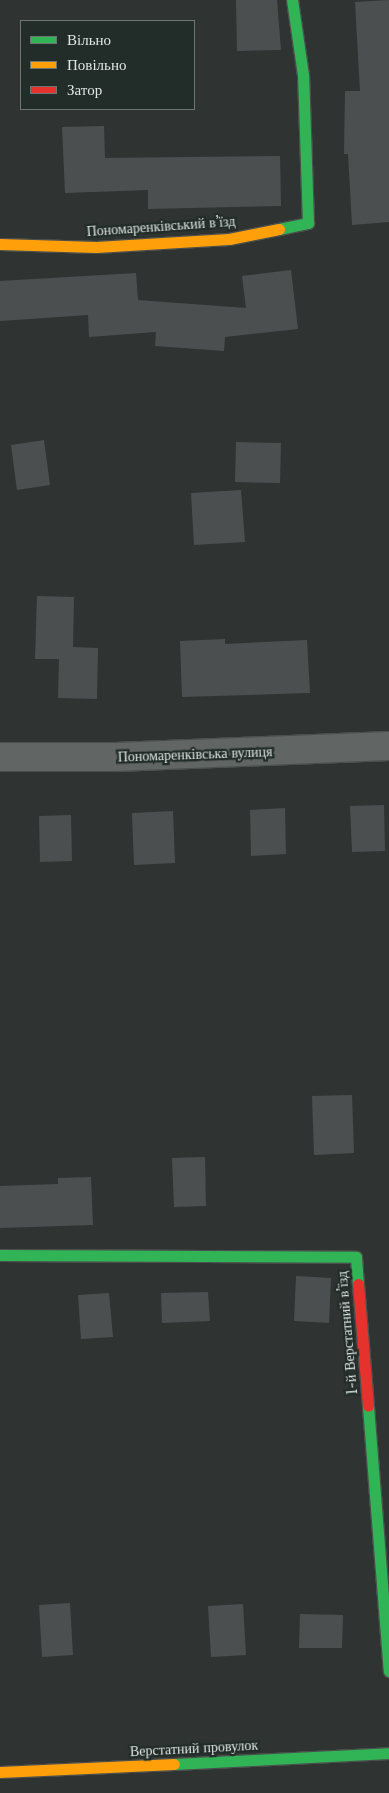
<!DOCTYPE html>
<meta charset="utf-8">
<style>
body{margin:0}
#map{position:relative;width:389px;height:1793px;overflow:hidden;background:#2f3432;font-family:"Libre Baskerville",serif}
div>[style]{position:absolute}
.building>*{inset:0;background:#4c4f50}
.roads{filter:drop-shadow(1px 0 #4b504e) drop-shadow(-1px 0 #4b504e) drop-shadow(0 1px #4b504e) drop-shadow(0 -1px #4b504e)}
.street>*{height:28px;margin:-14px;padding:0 14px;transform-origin:14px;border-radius:14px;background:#616563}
.fast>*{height:11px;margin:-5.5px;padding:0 5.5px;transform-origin:5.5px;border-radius:5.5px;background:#30b455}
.slow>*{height:11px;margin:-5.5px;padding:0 5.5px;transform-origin:5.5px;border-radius:5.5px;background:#ff9f0a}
.jam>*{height:11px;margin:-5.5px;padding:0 5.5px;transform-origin:5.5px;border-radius:5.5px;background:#e5322d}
span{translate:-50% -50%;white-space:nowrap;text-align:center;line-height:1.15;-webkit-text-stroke:4.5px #222c28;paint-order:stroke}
.street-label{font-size:14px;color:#dee5e2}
.legend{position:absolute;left:20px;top:20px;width:175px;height:90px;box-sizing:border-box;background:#222c28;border:1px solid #6d7672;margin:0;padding:6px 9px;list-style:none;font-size:15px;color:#dee5e2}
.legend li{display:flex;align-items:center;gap:10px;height:25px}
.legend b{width:25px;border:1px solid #6d7672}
</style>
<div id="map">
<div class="building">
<div style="clip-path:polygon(236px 0,277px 0,281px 50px,237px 51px)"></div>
<div style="clip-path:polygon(389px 0,389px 222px,352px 225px,348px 154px,344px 154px,345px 91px,360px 91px,355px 2px)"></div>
<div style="clip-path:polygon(104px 126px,105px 158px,280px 156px,281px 206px,148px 209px,148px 190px,65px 193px,62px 127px)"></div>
<div style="clip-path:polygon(291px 270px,298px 329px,225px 337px,224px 351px,155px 346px,156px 332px,89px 337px,88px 315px,0 321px,0 281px,136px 273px,138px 300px,246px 308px,242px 276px)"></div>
<div style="clip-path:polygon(44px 440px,50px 485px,17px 490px,11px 445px)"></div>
<div style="clip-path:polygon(236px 442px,281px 443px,280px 483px,235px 482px)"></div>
<div style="clip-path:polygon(241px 490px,245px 542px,194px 545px,191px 493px)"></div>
<div style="clip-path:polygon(37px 596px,74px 597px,73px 647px,98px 648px,97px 699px,58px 698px,59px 659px,35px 659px)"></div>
<div style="clip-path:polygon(225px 639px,225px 644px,307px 640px,310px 693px,182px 697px,180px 641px)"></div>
<div style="clip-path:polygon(384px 805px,385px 851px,352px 852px,350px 806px)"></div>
<div style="clip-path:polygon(285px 808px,286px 854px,251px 856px,250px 810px)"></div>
<div style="clip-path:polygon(173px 811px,175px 863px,134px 865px,132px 813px)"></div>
<div style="clip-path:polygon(71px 815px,72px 861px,40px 862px,39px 816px)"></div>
<div style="clip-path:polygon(352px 1095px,354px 1153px,314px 1155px,312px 1096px)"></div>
<div style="clip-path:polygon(205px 1157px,206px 1206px,174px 1207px,172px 1158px)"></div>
<div style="clip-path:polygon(91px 1177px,93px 1225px,0 1228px,0 1186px,58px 1184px,58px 1178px)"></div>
<div style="clip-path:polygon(296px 1276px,331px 1278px,329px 1323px,294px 1321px)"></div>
<div style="clip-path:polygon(208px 1292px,210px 1321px,162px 1323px,161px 1293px)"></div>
<div style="clip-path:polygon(109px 1293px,113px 1337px,81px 1339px,78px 1295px)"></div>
<div style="clip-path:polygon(70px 1603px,73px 1655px,42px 1657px,39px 1605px)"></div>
<div style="clip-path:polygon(243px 1604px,246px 1655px,211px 1657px,208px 1606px)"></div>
<div style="clip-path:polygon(300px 1614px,343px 1615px,342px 1648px,299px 1648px)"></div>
</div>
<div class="roads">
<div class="street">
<div style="left:0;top:757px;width:116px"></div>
<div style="left:116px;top:757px;width:273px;rotate:-2.3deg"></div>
</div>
<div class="fast">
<div style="left:279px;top:229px;width:30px;rotate:-12deg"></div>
<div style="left:308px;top:223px;width:148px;rotate:-91.9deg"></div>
<div style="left:303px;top:75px;width:76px;rotate:-98.3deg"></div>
<div style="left:0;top:1255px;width:356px;rotate:0.3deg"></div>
<div style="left:356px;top:1257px;width:27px;rotate:86deg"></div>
<div style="left:368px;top:1406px;width:266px;rotate:85.5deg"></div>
<div style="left:174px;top:1764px;width:215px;rotate:-2.9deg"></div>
</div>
<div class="slow">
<div style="left:0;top:244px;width:96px;rotate:1.8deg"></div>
<div style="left:96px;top:247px;width:133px;rotate:-3.4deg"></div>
<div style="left:229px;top:239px;width:51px;rotate:-11.3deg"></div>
<div style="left:0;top:1772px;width:174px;rotate:-2.6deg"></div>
</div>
<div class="jam">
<div style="left:358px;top:1284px;width:122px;rotate:85.3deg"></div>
</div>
</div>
<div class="street-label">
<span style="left:161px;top:226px;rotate:-4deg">Пономаренківський в’їзд</span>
<span style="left:195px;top:754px;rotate:-2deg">Пономаренківська вулиця</span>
<span style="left:347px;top:1333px;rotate:-95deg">1-й Верстатний в’їзд</span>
<span style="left:194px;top:1748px;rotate:-3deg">Верстатний провулок</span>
</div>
<ul class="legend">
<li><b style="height:6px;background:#30b455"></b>Вільно</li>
<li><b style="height:6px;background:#ff9f0a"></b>Повільно</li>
<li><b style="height:6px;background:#e5322d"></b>Затор</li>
</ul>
</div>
